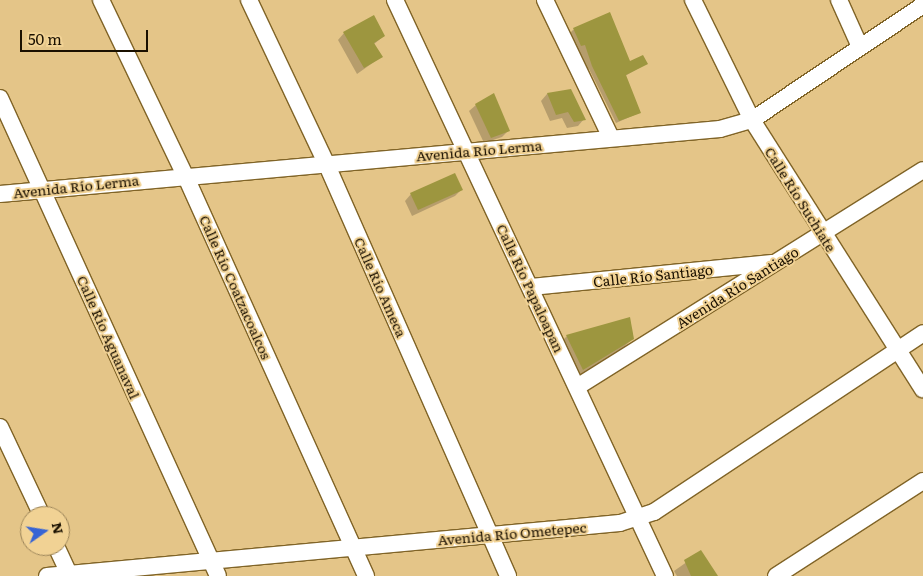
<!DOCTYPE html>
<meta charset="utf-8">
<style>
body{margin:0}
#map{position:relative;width:923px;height:576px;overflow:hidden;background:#e4c588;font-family:Literata,serif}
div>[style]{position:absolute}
.shadow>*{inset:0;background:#0003}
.building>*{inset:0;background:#9d963f}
.roads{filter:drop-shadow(1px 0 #806427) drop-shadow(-1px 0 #806427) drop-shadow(0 1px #806427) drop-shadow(0 -1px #806427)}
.minor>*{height:16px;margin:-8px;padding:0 8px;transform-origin:8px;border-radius:8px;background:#fff}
span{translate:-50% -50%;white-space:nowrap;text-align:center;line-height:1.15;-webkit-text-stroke:4px #f1d294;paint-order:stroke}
.street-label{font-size:14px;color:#1a1000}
.north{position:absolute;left:20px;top:506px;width:50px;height:50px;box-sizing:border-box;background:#f1d294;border:1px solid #9b8459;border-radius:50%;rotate:77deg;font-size:14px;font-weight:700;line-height:20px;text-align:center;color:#1a1000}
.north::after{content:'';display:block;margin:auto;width:18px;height:22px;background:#3764d4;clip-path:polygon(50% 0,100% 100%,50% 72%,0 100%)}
.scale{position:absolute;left:20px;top:30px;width:128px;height:22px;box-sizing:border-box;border:2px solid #1a1000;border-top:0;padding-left:6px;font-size:15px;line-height:18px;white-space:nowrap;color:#1a1000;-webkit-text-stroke:4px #f1d294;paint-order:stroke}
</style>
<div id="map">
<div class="shadow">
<div style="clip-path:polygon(609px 14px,629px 63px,646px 64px,625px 76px,639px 113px,616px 123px,589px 69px,585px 71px,579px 50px,574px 52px,567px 36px,573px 30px)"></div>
<div style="clip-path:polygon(344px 33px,384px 36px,374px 44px,381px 57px,357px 74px,338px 40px)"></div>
<div style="clip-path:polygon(570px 91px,584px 119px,578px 126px,567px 128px,562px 118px,550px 121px,541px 101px,547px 94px)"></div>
<div style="clip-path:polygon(476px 105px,508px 131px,502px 137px,484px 143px,469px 111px)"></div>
<div style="clip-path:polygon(461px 190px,455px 196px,412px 216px,405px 201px,411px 194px)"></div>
<div style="clip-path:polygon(567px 336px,633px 338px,623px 348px,573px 379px,557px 346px)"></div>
<div style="clip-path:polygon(701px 552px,717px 576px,677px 576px,674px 571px)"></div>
</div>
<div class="building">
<div style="clip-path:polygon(610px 12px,630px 61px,643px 55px,648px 64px,626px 75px,641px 113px,619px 121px,592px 66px,585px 45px,581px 46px,573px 28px)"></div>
<div style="clip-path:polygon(374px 15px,385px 36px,374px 43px,383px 57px,364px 68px,343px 32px)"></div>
<div style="clip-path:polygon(571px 89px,586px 120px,574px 122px,568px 112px,556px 115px,547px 93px)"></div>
<div style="clip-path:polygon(494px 93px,510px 131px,491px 138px,475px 104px)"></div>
<div style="clip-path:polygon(455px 173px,463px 190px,418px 210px,410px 193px)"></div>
<div style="clip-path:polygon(630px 317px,634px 339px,583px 370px,566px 335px)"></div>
<div style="clip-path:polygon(701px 550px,718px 576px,691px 576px,684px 560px)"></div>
</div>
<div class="roads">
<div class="minor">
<div style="left:101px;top:0;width:194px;rotate:64.4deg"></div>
<div style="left:185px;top:175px;width:440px;rotate:65.7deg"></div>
<div style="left:249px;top:0;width:180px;rotate:64.7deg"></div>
<div style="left:326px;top:163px;width:451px;rotate:66.2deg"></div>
<div style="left:395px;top:0;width:636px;rotate:64.89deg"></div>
<div style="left:545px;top:0;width:153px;rotate:64.4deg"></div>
<div style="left:693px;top:0;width:134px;rotate:63.8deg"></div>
<div style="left:752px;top:120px;width:319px;rotate:57.6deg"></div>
<div style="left:839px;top:0;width:51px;rotate:65.9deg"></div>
<div style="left:0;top:98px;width:525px;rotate:65.48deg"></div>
<div style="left:0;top:194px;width:723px;rotate:-5.16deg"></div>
<div style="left:720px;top:129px;width:33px;rotate:-16deg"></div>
<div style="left:752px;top:120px;width:206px;rotate:-33.9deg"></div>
<div style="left:531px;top:287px;width:242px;rotate:-5.7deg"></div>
<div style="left:577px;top:387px;width:408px;rotate:-32.1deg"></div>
<div style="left:0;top:427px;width:98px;rotate:64.7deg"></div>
<div style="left:56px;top:546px;width:33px;rotate:65deg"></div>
<div style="left:47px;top:576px;width:575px;rotate:-5.28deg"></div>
<div style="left:620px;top:523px;width:36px;rotate:-18deg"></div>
<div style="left:654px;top:512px;width:323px;rotate:-33.6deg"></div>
<div style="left:776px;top:576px;width:175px;rotate:-32.9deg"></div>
</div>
</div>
<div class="street-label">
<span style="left:479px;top:150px;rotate:-5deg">Avenida Río Lerma</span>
<span style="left:76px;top:186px;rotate:-6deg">Avenida Río Lerma</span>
<span style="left:801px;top:199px;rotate:58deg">Calle Río Suchiate</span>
<span style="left:653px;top:275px;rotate:-6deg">Calle Río Santiago</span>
<span style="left:236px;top:287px;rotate:66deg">Calle Río Coatzacoalcos</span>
<span style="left:381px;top:287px;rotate:66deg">Calle Río Ameca</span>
<span style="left:737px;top:287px;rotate:-32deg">Avenida Río Santiago</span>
<span style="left:531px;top:288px;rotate:65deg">Calle Río Papaloapan</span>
<span style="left:109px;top:337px;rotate:66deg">Calle Río Aguanaval</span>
<span style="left:512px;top:533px;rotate:-5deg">Avenida Río Ometepec</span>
</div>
<div class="north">N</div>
<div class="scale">50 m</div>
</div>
